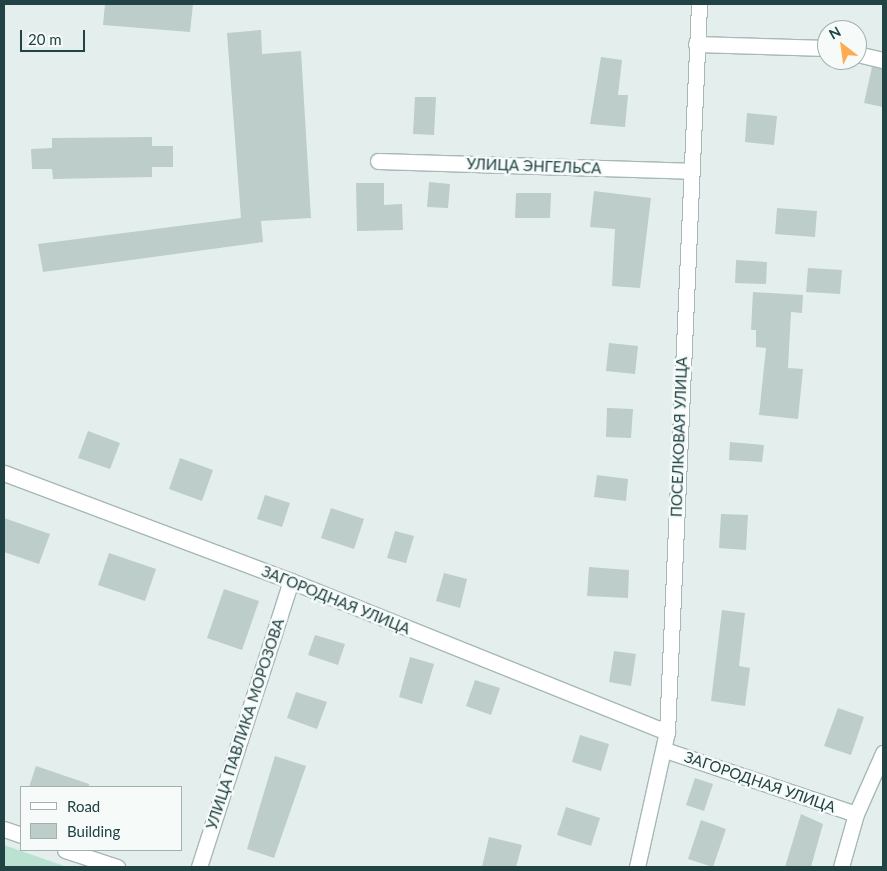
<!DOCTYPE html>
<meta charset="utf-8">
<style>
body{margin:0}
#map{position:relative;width:887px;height:871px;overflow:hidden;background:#e4efed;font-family:Lato,sans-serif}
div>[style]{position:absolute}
.green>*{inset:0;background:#bbe2d0}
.building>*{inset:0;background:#bccdca}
.roads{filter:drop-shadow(1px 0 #a6b8b7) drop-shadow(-1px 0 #a6b8b7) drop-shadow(0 1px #a6b8b7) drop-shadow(0 -1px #a6b8b7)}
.street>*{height:15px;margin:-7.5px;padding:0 7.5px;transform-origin:7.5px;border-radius:7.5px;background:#fff}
span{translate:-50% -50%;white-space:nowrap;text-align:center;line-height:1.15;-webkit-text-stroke:5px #f6fbfa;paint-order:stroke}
.street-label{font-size:15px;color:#214343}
.frame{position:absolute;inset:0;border:5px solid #214343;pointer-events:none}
.legend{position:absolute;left:20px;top:786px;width:162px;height:65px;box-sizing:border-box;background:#f6fbfa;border:1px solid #a1b1b1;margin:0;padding:6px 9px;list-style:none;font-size:15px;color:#214343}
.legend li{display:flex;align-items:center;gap:10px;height:25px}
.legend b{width:25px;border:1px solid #a1b1b1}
.north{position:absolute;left:817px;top:20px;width:50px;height:50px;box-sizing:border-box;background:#f6fbfa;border:1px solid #a1b1b1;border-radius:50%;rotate:330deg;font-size:14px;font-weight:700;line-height:20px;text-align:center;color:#214343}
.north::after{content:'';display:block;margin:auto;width:18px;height:22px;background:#ffab52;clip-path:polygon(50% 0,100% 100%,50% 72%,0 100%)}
.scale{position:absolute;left:20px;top:30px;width:65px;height:22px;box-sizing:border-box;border:2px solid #214343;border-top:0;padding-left:6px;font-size:15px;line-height:18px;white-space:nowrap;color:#214343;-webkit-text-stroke:4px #f6fbfa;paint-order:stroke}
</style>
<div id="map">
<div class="green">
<div style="clip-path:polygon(4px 845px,67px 867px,4px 867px)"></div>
</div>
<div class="building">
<div style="clip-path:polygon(105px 4px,193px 4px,190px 32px,103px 25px)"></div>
<div style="clip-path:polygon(261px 30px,262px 54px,301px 51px,311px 218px,261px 221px,263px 242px,43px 272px,38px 244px,241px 218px,227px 33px)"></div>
<div style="clip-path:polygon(601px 57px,622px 60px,618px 95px,628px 95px,625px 127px,590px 124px)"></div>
<div style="clip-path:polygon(872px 67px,883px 69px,883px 107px,864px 103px)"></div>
<div style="clip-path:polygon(415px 97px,436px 97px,434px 135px,413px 134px)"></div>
<div style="clip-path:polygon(747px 113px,777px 116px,774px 145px,745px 142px)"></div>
<div style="clip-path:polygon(152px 137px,152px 146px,173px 146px,173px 167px,152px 167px,152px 177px,53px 179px,52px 169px,32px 169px,31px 149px,52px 148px,52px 138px)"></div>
<div style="clip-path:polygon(429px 182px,450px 184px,448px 208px,427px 207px)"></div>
<div style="clip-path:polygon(356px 183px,384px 183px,384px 205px,402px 204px,403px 230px,357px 231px)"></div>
<div style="clip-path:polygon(594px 191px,651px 198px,640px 288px,612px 286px,615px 229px,590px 227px)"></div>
<div style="clip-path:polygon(516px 193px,551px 193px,550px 218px,515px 218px)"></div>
<div style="clip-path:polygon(777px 208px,817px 211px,815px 237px,775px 234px)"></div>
<div style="clip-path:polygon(736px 260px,767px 262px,766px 284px,735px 283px)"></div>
<div style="clip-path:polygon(808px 268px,842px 270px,840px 294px,806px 292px)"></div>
<div style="clip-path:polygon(753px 292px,803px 295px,802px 313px,791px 312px,788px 368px,803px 369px,798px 419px,759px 415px,766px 348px,756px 347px,756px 330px,751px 330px)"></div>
<div style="clip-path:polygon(609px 343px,638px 346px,635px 374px,606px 371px)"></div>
<div style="clip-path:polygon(607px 408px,633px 409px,631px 438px,606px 437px)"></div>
<div style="clip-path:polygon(88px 431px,120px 443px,110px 469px,78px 458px)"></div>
<div style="clip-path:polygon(730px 442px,764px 445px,762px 462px,729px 460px)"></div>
<div style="clip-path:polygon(180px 458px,213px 470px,202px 501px,169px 489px)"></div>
<div style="clip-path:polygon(597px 475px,628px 479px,626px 501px,594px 497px)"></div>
<div style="clip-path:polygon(265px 495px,290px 503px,282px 527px,257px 519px)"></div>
<div style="clip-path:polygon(331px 508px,364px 519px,354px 549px,321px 538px)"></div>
<div style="clip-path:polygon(721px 514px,748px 515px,746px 550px,719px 548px)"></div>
<div style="clip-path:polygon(4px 518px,50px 534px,39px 564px,4px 552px)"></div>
<div style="clip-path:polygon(395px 531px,414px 536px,406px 563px,387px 558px)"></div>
<div style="clip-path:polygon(109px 553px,156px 569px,145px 601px,98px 585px)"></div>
<div style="clip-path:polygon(589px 567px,629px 570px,628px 598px,587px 596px)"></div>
<div style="clip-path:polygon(444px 573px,467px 579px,460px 608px,436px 601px)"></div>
<div style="clip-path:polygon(224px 589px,259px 601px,242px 650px,207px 638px)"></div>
<div style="clip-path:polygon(722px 610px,745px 613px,739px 666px,750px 668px,745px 706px,711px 701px)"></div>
<div style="clip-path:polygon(315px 635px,345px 644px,338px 665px,308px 655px)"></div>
<div style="clip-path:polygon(614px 651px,636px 654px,631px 686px,609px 682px)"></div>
<div style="clip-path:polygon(410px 657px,434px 664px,422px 704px,399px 697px)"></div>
<div style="clip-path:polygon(475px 680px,500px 688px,491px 715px,466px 706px)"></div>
<div style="clip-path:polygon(296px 692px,327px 702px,317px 729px,287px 718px)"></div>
<div style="clip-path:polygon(838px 708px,864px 717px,851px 755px,824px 746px)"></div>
<div style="clip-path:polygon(580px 735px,609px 744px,601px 771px,572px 762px)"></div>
<div style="clip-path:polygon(275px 756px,306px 766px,274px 858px,247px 849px)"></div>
<div style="clip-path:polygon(36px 766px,89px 784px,89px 787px,29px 787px)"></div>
<div style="clip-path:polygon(695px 778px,713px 784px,704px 811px,686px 805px)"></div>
<div style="clip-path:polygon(566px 807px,600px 818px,591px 846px,557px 835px)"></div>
<div style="clip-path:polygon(801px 814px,823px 824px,811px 867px,785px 867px)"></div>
<div style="clip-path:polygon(701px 820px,726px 829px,713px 867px,688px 859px)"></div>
<div style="clip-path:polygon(489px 837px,522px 845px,516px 867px,482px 867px)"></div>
</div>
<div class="roads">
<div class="street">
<div style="left:696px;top:44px;width:131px;rotate:1.7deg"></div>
<div style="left:857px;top:54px;width:27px;rotate:13deg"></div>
<div style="left:378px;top:161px;width:312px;rotate:1.8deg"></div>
<div style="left:4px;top:473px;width:307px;rotate:20.6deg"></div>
<div style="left:291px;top:581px;width:405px;rotate:21.9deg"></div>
<div style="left:665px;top:750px;width:201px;rotate:18.5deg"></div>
<div style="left:4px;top:829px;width:18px;rotate:19deg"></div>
<div style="left:65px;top:850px;width:55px;rotate:18.1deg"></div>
<div style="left:199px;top:867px;width:300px;rotate:-72.2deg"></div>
<div style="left:637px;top:867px;width:138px;rotate:-77.5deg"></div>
<div style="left:667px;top:732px;width:729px;rotate:-87.48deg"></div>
<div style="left:841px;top:867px;width:55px;rotate:-74.2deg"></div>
<div style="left:856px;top:814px;width:67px;rotate:-66.1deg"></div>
</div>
</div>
<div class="street-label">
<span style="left:534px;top:166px;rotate:2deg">УЛИЦА ЭНГЕЛЬСА</span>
<span style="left:679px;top:437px;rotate:-88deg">ПОСЕЛКОВАЯ УЛИЦА</span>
<span style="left:336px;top:600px;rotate:22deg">ЗАГОРОДНАЯ УЛИЦА</span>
<span style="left:245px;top:724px;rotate:-72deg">УЛИЦА ПАВЛИКА МОРОЗОВА</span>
<span style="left:760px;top:782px;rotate:19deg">ЗАГОРОДНАЯ УЛИЦА</span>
</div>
<div class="frame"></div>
<ul class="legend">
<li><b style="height:6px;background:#fff"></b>Road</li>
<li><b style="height:14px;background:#bccdca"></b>Building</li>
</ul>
<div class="north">N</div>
<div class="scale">20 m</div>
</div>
